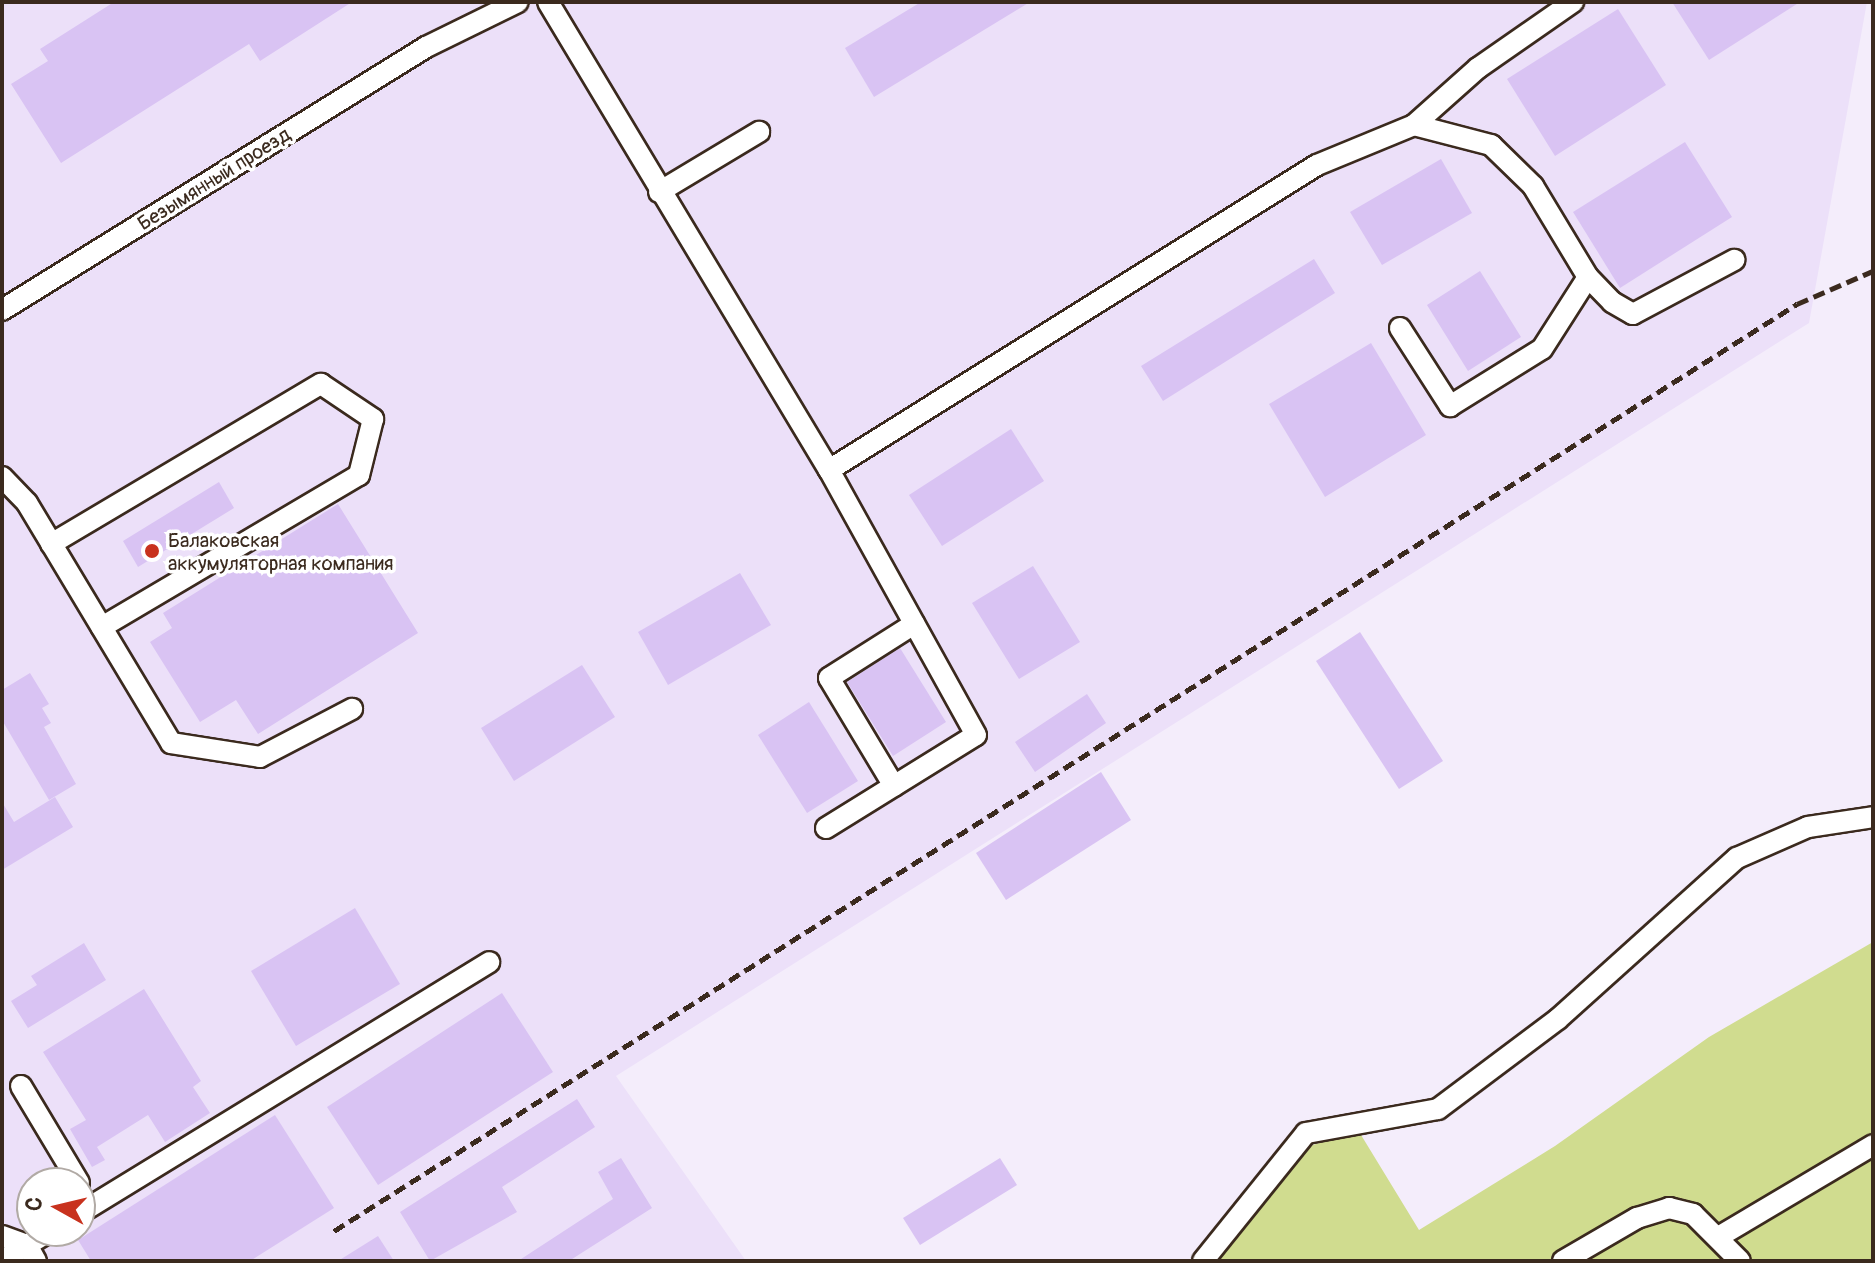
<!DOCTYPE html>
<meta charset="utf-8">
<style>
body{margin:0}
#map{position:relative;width:1875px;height:1263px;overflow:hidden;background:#f4edfb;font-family:Pangolin,sans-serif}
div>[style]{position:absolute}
.built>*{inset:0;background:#ece0f9}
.green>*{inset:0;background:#d0dc8f}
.building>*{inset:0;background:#d9c3f3}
.roads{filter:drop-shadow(2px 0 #3b2a1e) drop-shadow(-2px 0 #3b2a1e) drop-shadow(0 2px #3b2a1e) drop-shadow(0 -2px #3b2a1e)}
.minor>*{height:20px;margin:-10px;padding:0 10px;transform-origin:10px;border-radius:10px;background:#fff}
.rail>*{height:5px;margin-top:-2.5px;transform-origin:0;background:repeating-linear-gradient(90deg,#3b2a1e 0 12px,transparent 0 18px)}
.dots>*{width:22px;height:22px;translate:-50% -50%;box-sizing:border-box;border:4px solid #fff;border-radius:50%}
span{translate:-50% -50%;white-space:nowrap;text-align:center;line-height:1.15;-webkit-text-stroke:7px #fff;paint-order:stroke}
.street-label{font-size:20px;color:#3b2a1e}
.poi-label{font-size:20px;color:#3b2a1e}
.left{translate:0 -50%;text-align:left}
.frame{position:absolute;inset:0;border:4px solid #3b2a1e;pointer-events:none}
.north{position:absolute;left:16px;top:1167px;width:80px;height:80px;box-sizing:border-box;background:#fff;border:2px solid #b1aaa5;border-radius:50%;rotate:278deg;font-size:22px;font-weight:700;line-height:32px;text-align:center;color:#3b2a1e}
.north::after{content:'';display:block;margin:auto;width:28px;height:36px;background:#c8321e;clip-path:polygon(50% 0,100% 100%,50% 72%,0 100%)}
</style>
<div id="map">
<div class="built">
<div style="clip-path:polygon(evenodd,2px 2px,1867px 2px,1809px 323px,616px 1076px,746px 1261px,2px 1261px,2px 2px,32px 1183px,80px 1183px,80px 1231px,32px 1231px,32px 1183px)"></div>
</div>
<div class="green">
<div style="clip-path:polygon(1873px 942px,1873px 1261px,1208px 1261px,1307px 1147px,1358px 1130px,1419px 1230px,1555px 1146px,1709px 1037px)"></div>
</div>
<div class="building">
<div style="clip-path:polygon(114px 2px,352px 2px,260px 61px,249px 44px,61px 163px,11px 84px,48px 61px,40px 49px)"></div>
<div style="clip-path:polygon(921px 2px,1030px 2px,874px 97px,845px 48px)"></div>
<div style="clip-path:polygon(1672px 2px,1800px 2px,1709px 60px)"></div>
<div style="clip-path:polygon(1618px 9px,1666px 85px,1555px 156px,1507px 79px)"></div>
<div style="clip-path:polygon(1685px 142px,1732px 217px,1620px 288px,1573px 212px)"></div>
<div style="clip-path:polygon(1441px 159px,1472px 213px,1382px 265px,1350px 212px)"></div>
<div style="clip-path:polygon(1314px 259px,1335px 293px,1163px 401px,1141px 366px)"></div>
<div style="clip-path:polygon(1480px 271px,1521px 337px,1468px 371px,1427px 305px)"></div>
<div style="clip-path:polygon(1371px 343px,1426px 435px,1325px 497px,1269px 404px)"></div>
<div style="clip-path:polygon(1011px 429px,1044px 481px,942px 546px,909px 495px)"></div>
<div style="clip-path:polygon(219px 482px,234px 508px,138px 567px,123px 541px)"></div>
<div style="clip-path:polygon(338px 504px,418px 633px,258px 734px,236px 700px,200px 722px,150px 642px,172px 628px,163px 613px)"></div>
<div style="clip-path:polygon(1033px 566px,1080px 642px,1019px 679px,972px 603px)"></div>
<div style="clip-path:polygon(740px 573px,771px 625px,668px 685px,638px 632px)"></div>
<div style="clip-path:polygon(1360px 632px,1443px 761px,1399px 789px,1316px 661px)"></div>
<div style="clip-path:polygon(900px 648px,946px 722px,893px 756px,847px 682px)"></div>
<div style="clip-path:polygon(582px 665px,615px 717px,514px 781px,481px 728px)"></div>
<div style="clip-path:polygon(30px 673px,49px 704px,42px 708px,51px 723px,44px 727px,76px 784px,49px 800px,2px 720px,2px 690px)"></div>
<div style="clip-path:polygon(1087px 694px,1106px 723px,1035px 772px,1015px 742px)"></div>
<div style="clip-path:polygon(809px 702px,858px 781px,807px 813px,758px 735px)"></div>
<div style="clip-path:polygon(1101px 772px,1131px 820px,1006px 900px,976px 853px)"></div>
<div style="clip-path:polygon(55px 797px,73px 827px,2px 870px,2px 802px,14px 822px)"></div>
<div style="clip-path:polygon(355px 908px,400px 984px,296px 1046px,251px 971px)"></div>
<div style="clip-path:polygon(84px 943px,106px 980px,28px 1028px,11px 1001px,37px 985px,31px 976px)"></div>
<div style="clip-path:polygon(144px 989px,201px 1081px,193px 1087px,210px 1113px,165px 1142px,148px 1115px,97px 1147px,105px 1160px,92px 1167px,70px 1129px,86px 1120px,43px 1052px)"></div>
<div style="clip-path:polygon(502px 993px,553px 1072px,378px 1185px,327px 1107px)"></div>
<div style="clip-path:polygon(577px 1099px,595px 1127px,502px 1187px,517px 1212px,430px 1261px,400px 1212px)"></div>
<div style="clip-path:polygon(275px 1115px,334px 1208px,250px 1261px,91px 1261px,78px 1240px)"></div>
<div style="clip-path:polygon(621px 1158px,652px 1208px,569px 1261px,518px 1261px,613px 1199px,598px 1172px)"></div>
<div style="clip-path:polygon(1000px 1158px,1017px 1185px,920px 1245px,903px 1218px)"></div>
<div style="clip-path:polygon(378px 1236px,394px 1261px,338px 1261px)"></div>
</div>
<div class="roads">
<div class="minor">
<div style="left:548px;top:2px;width:546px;rotate:59.02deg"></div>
<div style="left:829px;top:470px;width:575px;rotate:-32.01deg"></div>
<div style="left:1317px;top:165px;width:105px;rotate:-22.4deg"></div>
<div style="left:1414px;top:125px;width:80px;rotate:14.6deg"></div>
<div style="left:1491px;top:145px;width:59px;rotate:44.3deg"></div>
<div style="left:1533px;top:186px;width:106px;rotate:58.9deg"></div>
<div style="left:1588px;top:277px;width:35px;rotate:46deg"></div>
<div style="left:1612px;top:302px;width:24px;rotate:30deg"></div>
<div style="left:1633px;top:314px;width:115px;rotate:-28.1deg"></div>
<div style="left:1414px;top:125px;width:86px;rotate:-41.7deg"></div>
<div style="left:1478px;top:68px;width:116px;rotate:-34.8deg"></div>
<div style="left:659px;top:192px;width:117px;rotate:-31deg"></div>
<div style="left:2px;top:310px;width:499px;rotate:-31.8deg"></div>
<div style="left:426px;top:47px;width:102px;rotate:-26.1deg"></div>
<div style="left:1400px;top:328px;width:93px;rotate:57.3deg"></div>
<div style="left:1450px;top:406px;width:108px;rotate:-31.8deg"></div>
<div style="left:1542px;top:349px;width:85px;rotate:-57.4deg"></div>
<div style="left:2px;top:477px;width:36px;rotate:46deg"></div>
<div style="left:27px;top:503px;width:280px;rotate:59deg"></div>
<div style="left:171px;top:743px;width:90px;rotate:8.9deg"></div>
<div style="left:260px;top:757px;width:104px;rotate:-27.6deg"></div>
<div style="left:51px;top:544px;width:314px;rotate:-30.7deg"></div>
<div style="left:321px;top:384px;width:63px;rotate:33.9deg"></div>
<div style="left:373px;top:419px;width:58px;rotate:104deg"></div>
<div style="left:359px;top:475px;width:299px;rotate:149.4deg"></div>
<div style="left:894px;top:786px;width:126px;rotate:-121deg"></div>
<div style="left:829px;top:678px;width:101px;rotate:-32.4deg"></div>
<div style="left:826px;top:828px;width:176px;rotate:-31.8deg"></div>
<div style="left:976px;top:735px;width:303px;rotate:-119deg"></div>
<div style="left:21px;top:1086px;width:113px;rotate:59.1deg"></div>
<div style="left:80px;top:1213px;width:480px;rotate:-31.5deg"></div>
<div style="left:2px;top:1236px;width:27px;rotate:20deg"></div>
<div style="left:1720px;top:1236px;width:178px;rotate:-30.7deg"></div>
<div style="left:2px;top:1261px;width:30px;rotate:-33deg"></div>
<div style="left:36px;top:1261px;width:18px;rotate:-119deg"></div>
<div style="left:27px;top:1245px;width:27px;rotate:-31deg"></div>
<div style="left:1203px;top:1261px;width:164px;rotate:-51.2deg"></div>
<div style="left:1306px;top:1133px;width:134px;rotate:-10.3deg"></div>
<div style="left:1438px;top:1109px;width:150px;rotate:-36.9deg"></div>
<div style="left:1558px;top:1019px;width:241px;rotate:-42deg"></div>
<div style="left:1737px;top:858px;width:77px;rotate:-23.6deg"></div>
<div style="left:1808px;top:827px;width:66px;rotate:-8.7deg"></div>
<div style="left:1563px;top:1261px;width:86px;rotate:-30.2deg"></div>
<div style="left:1637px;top:1218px;width:34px;rotate:-17deg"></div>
<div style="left:1669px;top:1208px;width:25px;rotate:14deg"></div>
<div style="left:1693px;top:1214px;width:66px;rotate:45deg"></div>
</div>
</div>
<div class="rail">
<div style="left:334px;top:1231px;width:1732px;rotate:-32.36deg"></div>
<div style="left:1797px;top:304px;width:83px;rotate:-23.5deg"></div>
</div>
<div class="dots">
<div style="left:152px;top:551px;background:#c8321e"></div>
</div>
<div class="street-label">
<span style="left:214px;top:179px;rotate:-32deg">Безымянный проезд</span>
</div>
<div class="poi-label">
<span class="left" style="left:168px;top:552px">Балаковская<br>аккумуляторная компания</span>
</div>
<div class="frame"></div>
<div class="north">С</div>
</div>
